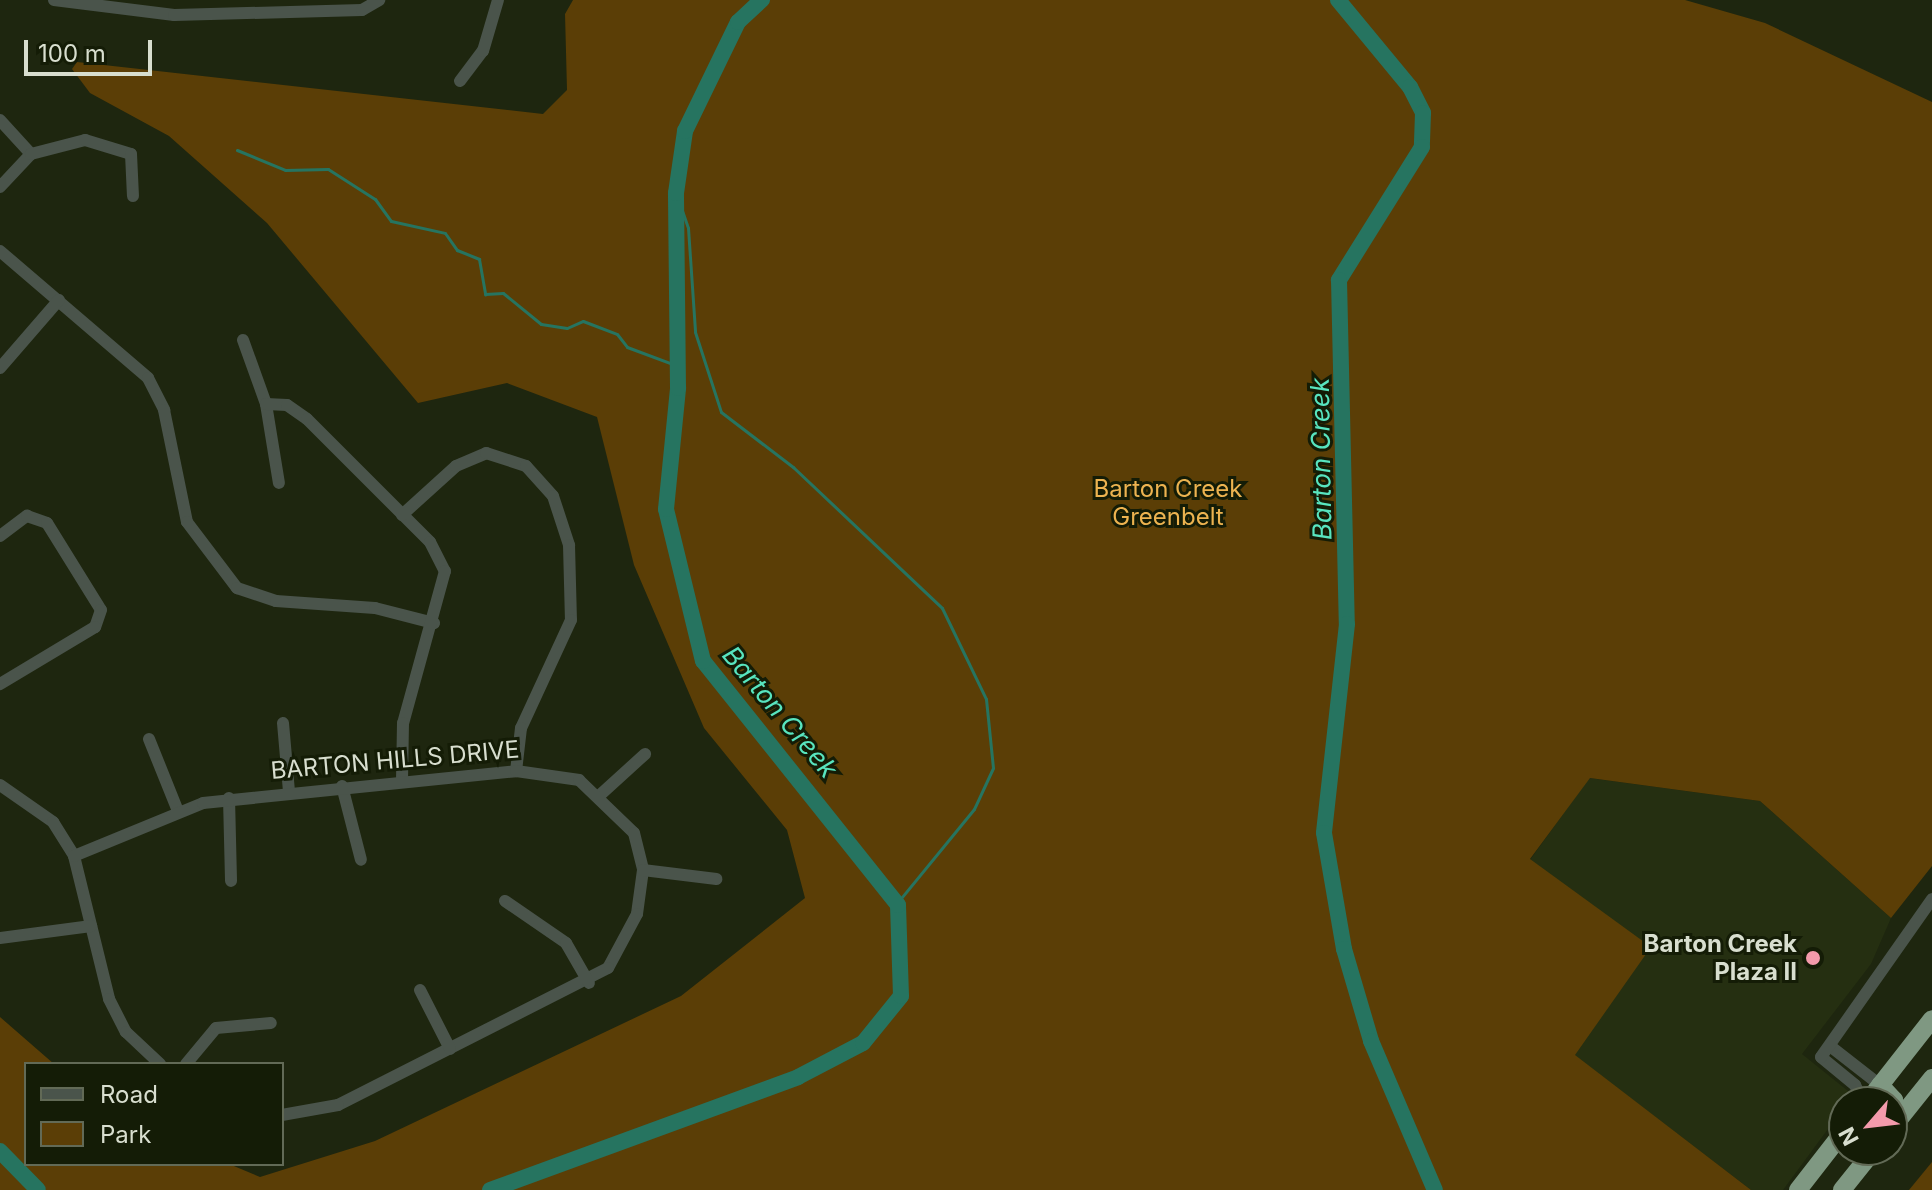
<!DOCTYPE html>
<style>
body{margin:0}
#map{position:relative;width:1932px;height:1190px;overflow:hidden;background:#1e260f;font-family:Inter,sans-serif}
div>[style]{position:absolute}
.built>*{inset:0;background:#252f11}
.green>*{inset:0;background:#5b3e06}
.stream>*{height:3px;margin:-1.5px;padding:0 1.5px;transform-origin:1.5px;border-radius:1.5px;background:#267460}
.river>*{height:16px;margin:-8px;padding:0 8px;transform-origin:8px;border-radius:8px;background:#267460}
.minor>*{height:12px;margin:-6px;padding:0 6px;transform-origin:6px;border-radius:6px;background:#4a544b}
.highway>*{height:18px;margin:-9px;padding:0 9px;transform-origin:9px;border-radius:9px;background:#7f9882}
.dots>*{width:22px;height:22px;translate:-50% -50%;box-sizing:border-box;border:4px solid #141c06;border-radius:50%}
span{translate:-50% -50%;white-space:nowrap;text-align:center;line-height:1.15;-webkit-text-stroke:6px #141c06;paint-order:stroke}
.park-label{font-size:24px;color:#edb350}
.street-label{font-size:24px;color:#d8decf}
.poi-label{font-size:24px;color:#d8decf;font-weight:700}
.right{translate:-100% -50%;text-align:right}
.water-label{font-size:26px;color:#58e5bf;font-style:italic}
.legend{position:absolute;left:24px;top:1062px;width:260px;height:104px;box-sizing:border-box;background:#141c06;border:2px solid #626a56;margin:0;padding:10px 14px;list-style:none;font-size:24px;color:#d8decf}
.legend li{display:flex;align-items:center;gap:16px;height:40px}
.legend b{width:40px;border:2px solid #626a56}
.north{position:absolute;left:1828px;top:1086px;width:80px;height:80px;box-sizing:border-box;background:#141c06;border:2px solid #626a56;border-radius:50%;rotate:242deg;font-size:22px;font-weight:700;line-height:32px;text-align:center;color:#d8decf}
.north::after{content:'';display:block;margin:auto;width:28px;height:36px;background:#f39aab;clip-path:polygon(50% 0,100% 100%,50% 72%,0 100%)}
.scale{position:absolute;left:24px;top:40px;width:128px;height:36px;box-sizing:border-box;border:4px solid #d8decf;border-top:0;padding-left:10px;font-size:24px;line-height:28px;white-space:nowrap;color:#d8decf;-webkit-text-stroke:6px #141c06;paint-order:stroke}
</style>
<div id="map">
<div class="built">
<div style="clip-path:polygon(1589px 778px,1760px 801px,1891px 918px,1871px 964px,1802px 1054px,1853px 1095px,1783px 1190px,1751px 1190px,1574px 1055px,1530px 860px)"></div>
</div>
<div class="green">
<div style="clip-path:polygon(573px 0,1685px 0,1765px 23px,1932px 102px,1932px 866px,1891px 918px,1760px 801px,1590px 778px,1530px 859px,1651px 947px,1575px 1055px,1751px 1190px,0 1190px,0 1017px,54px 1064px,26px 1064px,26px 1164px,229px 1164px,260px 1177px,375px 1141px,681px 996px,805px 898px,787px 830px,704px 728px,634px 565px,597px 417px,507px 383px,418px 403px,267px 223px,169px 136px,90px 93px,72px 69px,77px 62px,543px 114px,567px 90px,565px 14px)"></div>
<div style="clip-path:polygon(1932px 1162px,1932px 1190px,1909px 1190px)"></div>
</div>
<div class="stream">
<div style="left:237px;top:150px;width:52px;rotate:22.6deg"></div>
<div style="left:285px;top:170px;width:43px;rotate:-1.3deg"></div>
<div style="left:328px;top:169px;width:56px;rotate:32.6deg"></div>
<div style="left:375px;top:199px;width:27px;rotate:54deg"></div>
<div style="left:391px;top:221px;width:55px;rotate:12.5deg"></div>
<div style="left:445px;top:233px;width:21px;rotate:55deg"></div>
<div style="left:457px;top:250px;width:24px;rotate:22deg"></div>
<div style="left:479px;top:259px;width:36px;rotate:80deg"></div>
<div style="left:485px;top:294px;width:18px;rotate:-3deg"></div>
<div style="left:503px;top:293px;width:49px;rotate:39.2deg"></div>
<div style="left:541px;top:324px;width:26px;rotate:9deg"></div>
<div style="left:567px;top:328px;width:17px;rotate:-24deg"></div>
<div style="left:583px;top:321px;width:36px;rotate:21deg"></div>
<div style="left:617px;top:334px;width:16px;rotate:52deg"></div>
<div style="left:627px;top:347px;width:54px;rotate:20.4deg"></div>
<div style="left:676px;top:193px;width:37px;rotate:71deg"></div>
<div style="left:688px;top:228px;width:104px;rotate:86.1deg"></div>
<div style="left:695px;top:332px;width:84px;rotate:72deg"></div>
<div style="left:721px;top:412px;width:91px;rotate:37.4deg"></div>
<div style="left:793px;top:467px;width:205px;rotate:43.4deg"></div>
<div style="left:942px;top:608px;width:101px;rotate:64.2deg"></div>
<div style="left:986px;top:699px;width:69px;rotate:84.2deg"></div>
<div style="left:993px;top:768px;width:45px;rotate:114.9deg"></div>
<div style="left:974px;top:809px;width:122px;rotate:129.3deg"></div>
</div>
<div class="river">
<div style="left:1338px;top:0;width:113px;rotate:50.4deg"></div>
<div style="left:1410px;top:87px;width:29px;rotate:63deg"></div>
<div style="left:1423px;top:113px;width:34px;rotate:92deg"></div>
<div style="left:1422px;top:147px;width:157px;rotate:122deg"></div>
<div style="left:1339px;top:280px;width:344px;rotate:88.7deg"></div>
<div style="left:1347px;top:624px;width:210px;rotate:96.3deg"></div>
<div style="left:1324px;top:833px;width:118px;rotate:80.2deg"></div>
<div style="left:1344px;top:949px;width:96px;rotate:73.6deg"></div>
<div style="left:1371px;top:1041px;width:162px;rotate:66.8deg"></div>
<div style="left:0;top:1151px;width:54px;rotate:45.7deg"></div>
<div style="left:490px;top:1190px;width:328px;rotate:-20.1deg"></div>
<div style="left:798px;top:1077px;width:73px;rotate:-27.6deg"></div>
<div style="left:863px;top:1043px;width:60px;rotate:-51deg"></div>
<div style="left:901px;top:996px;width:91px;rotate:-91.9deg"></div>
<div style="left:898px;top:905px;width:312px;rotate:-128.6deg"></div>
<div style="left:703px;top:661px;width:156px;rotate:-103.7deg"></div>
<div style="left:666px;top:509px;width:122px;rotate:-84.3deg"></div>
<div style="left:678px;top:388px;width:195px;rotate:-90.6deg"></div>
<div style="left:676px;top:193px;width:63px;rotate:-81.7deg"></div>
<div style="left:685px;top:131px;width:121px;rotate:-64.1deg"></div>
<div style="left:738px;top:22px;width:33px;rotate:-43deg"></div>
</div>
<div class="minor">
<div style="left:54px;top:0;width:121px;rotate:7.1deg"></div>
<div style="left:174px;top:15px;width:188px;rotate:-1.5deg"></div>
<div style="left:362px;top:10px;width:20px;rotate:-30deg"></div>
<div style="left:460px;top:81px;width:38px;rotate:-53deg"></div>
<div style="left:483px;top:51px;width:53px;rotate:-73.6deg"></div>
<div style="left:0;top:120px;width:46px;rotate:47.6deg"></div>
<div style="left:0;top:187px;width:45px;rotate:-46.8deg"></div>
<div style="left:31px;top:154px;width:56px;rotate:-14.5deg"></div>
<div style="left:85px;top:140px;width:48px;rotate:16.9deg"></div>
<div style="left:131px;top:154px;width:42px;rotate:87.3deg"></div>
<div style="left:0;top:251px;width:195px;rotate:40.6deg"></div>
<div style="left:148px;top:378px;width:36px;rotate:63deg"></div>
<div style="left:164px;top:410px;width:114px;rotate:78.4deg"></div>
<div style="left:187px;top:522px;width:83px;rotate:52.9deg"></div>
<div style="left:237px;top:588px;width:41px;rotate:18.4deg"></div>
<div style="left:276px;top:601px;width:99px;rotate:4deg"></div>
<div style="left:375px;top:608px;width:61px;rotate:14.3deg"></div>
<div style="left:243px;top:340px;width:68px;rotate:70.2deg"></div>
<div style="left:266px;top:404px;width:80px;rotate:80.7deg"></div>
<div style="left:0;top:368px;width:90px;rotate:-49.1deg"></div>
<div style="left:266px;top:404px;width:21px;rotate:3deg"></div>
<div style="left:287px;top:405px;width:24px;rotate:35deg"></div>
<div style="left:307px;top:419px;width:174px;rotate:45deg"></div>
<div style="left:430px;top:542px;width:33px;rotate:63deg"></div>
<div style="left:445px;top:571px;width:158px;rotate:105.4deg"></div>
<div style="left:403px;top:723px;width:56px;rotate:91deg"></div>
<div style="left:402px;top:515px;width:73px;rotate:-42.2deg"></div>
<div style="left:456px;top:466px;width:33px;rotate:-23deg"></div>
<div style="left:486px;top:453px;width:42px;rotate:18deg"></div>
<div style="left:526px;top:466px;width:40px;rotate:48deg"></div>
<div style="left:553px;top:496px;width:52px;rotate:71.9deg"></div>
<div style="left:569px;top:545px;width:75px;rotate:88.5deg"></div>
<div style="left:571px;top:620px;width:119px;rotate:114.8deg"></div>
<div style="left:521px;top:728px;width:43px;rotate:96.6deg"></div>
<div style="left:0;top:536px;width:34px;rotate:-37deg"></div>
<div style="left:27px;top:516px;width:21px;rotate:19deg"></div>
<div style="left:47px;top:523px;width:102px;rotate:58.2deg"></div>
<div style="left:101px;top:610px;width:18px;rotate:109deg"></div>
<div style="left:95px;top:627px;width:111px;rotate:149deg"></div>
<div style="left:283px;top:723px;width:68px;rotate:85deg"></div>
<div style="left:149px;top:739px;width:78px;rotate:68.1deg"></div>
<div style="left:0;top:785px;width:65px;rotate:34.9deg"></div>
<div style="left:53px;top:822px;width:40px;rotate:58deg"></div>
<div style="left:74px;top:856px;width:147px;rotate:76.2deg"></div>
<div style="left:109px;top:999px;width:37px;rotate:63deg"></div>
<div style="left:126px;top:1032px;width:47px;rotate:43.3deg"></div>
<div style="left:342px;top:786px;width:76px;rotate:75.6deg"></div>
<div style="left:600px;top:795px;width:61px;rotate:-42.3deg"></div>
<div style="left:229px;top:798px;width:83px;rotate:88.6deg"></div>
<div style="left:74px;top:856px;width:139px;rotate:-22.3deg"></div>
<div style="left:203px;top:803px;width:315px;rotate:-5.8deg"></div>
<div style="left:516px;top:771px;width:64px;rotate:8.1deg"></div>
<div style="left:579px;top:780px;width:76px;rotate:43.9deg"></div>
<div style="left:634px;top:833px;width:38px;rotate:76deg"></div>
<div style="left:643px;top:870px;width:44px;rotate:97.8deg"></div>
<div style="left:637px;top:914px;width:61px;rotate:118.2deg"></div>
<div style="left:608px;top:968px;width:303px;rotate:153.1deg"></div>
<div style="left:338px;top:1105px;width:57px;rotate:169.9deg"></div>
<div style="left:643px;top:870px;width:74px;rotate:7deg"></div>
<div style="left:505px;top:901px;width:74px;rotate:34.5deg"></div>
<div style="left:566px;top:943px;width:46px;rotate:60.1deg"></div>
<div style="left:0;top:938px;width:92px;rotate:-7.5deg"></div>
<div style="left:420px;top:990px;width:66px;rotate:63deg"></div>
<div style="left:1830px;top:1046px;width:63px;rotate:38deg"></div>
<div style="left:186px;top:1064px;width:47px;rotate:-50.2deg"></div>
<div style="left:216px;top:1028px;width:55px;rotate:-5.2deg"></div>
<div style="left:1863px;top:1102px;width:19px;rotate:-115deg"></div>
<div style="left:1855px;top:1085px;width:44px;rotate:-140.5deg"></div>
<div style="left:1821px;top:1057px;width:193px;rotate:-54.9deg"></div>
</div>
<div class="highway">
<div style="left:1880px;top:1085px;width:21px;rotate:47deg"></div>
<div style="left:1894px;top:1100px;width:19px;rotate:96deg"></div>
<div style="left:1867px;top:1102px;width:105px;rotate:-51.9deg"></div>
<div style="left:1892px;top:1128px;width:64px;rotate:-51.3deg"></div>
<div style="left:1798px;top:1190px;width:75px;rotate:-52.1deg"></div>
<div style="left:1842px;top:1190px;width:51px;rotate:-51.3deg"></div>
</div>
<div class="dots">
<div style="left:1813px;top:958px;background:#f39aab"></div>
</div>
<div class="park-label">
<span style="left:1168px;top:503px">Barton Creek<br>Greenbelt</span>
</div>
<div class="street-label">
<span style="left:395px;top:760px;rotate:-5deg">BARTON HILLS DRIVE</span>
</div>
<div class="poi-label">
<span class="right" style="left:1797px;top:958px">Barton Creek<br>Plaza II</span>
</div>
<div class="water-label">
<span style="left:1321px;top:459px;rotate:-91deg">Barton Creek</span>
<span style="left:780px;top:712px;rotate:50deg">Barton Creek</span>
</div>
<ul class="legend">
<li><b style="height:10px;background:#4a544b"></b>Road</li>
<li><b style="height:22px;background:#5b3e06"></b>Park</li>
</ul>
<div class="north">N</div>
<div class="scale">100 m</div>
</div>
